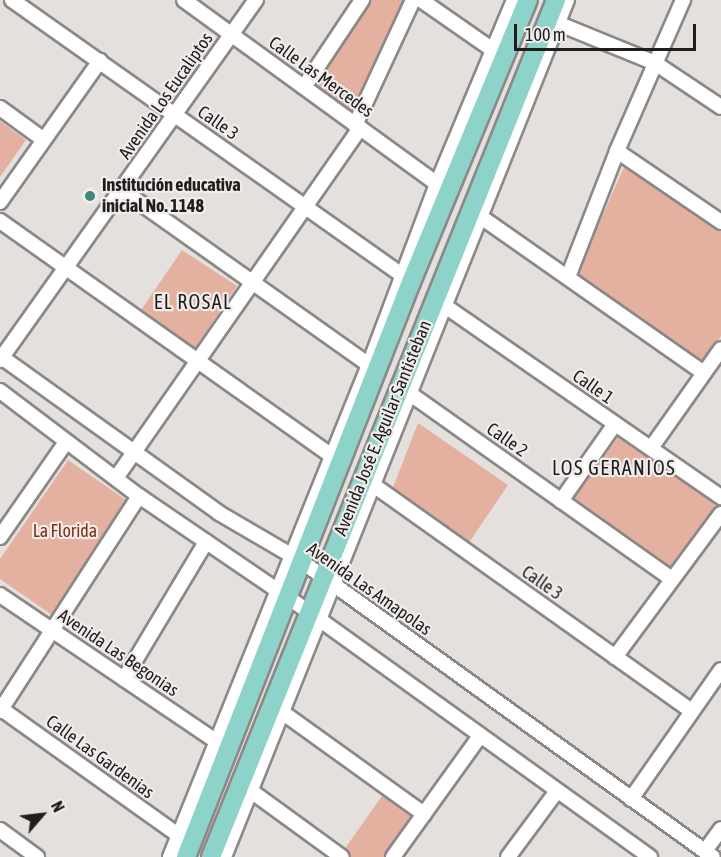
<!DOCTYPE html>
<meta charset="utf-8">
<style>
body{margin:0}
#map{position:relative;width:721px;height:857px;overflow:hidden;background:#e4e0de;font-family:"Asap Condensed",sans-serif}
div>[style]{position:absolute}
.green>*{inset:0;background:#e4b0a0}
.roads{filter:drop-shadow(2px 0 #8c8887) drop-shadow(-2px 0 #8c8887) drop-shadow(0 2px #8c8887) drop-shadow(0 -2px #8c8887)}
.minor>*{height:14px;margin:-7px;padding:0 7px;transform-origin:7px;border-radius:7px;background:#fff}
.major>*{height:18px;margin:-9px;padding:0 9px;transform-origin:9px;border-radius:9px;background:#8ed3ca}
.dots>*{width:16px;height:16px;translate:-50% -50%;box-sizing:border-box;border:3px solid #f1edec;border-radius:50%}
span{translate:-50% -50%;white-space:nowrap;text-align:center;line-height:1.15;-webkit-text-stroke:4.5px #f1edec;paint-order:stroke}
.street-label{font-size:18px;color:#1f1e1d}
.poi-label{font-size:18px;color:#1f1e1d;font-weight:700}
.left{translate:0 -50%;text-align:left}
.park-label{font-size:18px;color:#843013}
.neighbourhood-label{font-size:20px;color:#1f1e1d;letter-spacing:1.5px}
.north{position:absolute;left:12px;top:785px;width:60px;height:60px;-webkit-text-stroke:4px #f1edec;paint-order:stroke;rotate:62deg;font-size:16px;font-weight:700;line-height:24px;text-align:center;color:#1f1e1d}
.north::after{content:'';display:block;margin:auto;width:21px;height:27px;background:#1f1e1d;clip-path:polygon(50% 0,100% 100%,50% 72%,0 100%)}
.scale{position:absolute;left:514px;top:24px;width:182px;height:27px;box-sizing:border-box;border:3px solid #1f1e1d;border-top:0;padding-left:8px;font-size:18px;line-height:21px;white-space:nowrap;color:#1f1e1d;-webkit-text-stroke:4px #f1edec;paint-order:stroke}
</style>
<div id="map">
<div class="green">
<div style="clip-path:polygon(367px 0,408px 0,353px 118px,306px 83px)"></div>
<div style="clip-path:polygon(0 121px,26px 140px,0 177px)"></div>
<div style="clip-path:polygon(626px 163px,721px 229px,721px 336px,702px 364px,576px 274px)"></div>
<div style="clip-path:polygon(182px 250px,237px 286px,195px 348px,141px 310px)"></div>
<div style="clip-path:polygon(418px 423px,508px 485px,468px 544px,392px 490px)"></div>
<div style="clip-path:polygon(619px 436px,716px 504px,672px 571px,573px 499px)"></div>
<div style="clip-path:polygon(68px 460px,129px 502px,52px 615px,0 579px,0 559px)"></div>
<div style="clip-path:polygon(385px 792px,416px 815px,386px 857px,351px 857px,343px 851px)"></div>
</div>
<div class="roads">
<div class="minor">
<div style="left:12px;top:0;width:479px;rotate:35.2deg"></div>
<div style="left:184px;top:0;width:313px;rotate:36deg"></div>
<div style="left:421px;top:0;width:88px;rotate:34.8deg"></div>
<div style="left:557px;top:23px;width:106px;rotate:22.2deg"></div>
<div style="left:655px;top:63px;width:79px;rotate:33.7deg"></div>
<div style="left:304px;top:87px;width:105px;rotate:-56.3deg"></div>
<div style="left:0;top:108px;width:54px;rotate:36deg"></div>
<div style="left:355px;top:125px;width:138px;rotate:-65.1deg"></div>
<div style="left:617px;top:151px;width:126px;rotate:34.3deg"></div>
<div style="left:122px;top:190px;width:303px;rotate:35.3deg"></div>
<div style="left:0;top:202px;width:173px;rotate:-54.7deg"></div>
<div style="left:481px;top:217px;width:272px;rotate:35deg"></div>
<div style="left:0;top:221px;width:405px;rotate:35.3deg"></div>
<div style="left:568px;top:277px;width:135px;rotate:-68.7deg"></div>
<div style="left:617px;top:151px;width:165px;rotate:-66.4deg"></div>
<div style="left:445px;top:306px;width:336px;rotate:34.7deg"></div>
<div style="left:0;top:356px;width:269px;rotate:35.6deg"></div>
<div style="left:219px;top:513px;width:95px;rotate:30.3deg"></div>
<div style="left:301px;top:561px;width:507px;rotate:35.7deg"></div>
<div style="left:0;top:360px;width:442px;rotate:-54.6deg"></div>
<div style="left:0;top:391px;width:174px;rotate:37.1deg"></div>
<div style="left:139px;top:496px;width:206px;rotate:34.3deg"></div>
<div style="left:309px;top:612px;width:420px;rotate:35.7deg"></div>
<div style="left:409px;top:393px;width:322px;rotate:35.3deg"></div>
<div style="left:651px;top:448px;width:121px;rotate:-54.7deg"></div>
<div style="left:116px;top:478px;width:427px;rotate:-55.1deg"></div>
<div style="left:372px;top:484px;width:392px;rotate:35.4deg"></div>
<div style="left:561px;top:501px;width:94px;rotate:-55deg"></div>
<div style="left:0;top:537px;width:116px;rotate:-55.2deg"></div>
<div style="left:0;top:595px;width:261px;rotate:34.1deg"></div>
<div style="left:615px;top:657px;width:178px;rotate:-53.5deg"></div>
<div style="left:124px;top:679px;width:160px;rotate:-59.1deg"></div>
<div style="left:0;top:708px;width:219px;rotate:35.5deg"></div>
<div style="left:0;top:711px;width:256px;rotate:-57.1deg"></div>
<div style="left:282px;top:712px;width:175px;rotate:35.7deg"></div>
<div style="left:251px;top:791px;width:112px;rotate:36deg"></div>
<div style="left:631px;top:799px;width:157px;rotate:-55.1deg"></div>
<div style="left:0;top:830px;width:46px;rotate:36.1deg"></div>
<div style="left:705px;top:851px;width:27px;rotate:-54deg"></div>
<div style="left:170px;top:857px;width:531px;rotate:-67.98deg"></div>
<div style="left:369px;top:365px;width:193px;rotate:-69.4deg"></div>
<div style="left:437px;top:184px;width:199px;rotate:-67.3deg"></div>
<div style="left:224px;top:857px;width:923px;rotate:-68.19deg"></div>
<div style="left:393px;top:857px;width:149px;rotate:-54.3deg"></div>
<div style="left:508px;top:857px;width:82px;rotate:-53.4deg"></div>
</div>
<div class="major">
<div style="left:186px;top:857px;width:617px;rotate:-68.63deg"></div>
<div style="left:411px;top:282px;width:305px;rotate:-67.5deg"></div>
<div style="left:211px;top:857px;width:924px;rotate:-68.07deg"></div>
</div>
</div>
<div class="dots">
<div style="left:90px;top:196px;background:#41877e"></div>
</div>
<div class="street-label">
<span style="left:321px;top:77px;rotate:36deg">Calle Las Mercedes</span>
<span style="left:166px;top:96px;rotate:-55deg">Avenida Los Eucaliptos</span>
<span style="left:218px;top:123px;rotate:35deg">Calle 3</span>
<span style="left:593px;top:387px;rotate:35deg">Calle 1</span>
<span style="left:383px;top:428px;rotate:-68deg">Avenida José E. Aguilar Santisteban</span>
<span style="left:507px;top:440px;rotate:35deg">Calle 2</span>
<span style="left:542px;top:583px;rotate:35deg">Calle 3</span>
<span style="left:369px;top:589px;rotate:35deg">Avenida Las Amapolas</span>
<span style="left:118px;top:653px;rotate:34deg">Avenida Las Begonias</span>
<span style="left:100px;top:757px;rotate:36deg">Calle Las Gardenias</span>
</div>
<div class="poi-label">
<span class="left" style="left:102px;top:196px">Institución educativa<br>inicial No. 1148</span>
</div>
<div class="park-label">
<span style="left:65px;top:531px">La Florida</span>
</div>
<div class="neighbourhood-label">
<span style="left:193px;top:301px">EL ROSAL</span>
<span style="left:614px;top:467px">LOS GERANIOS</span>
</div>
<div class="north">N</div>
<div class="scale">100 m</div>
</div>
